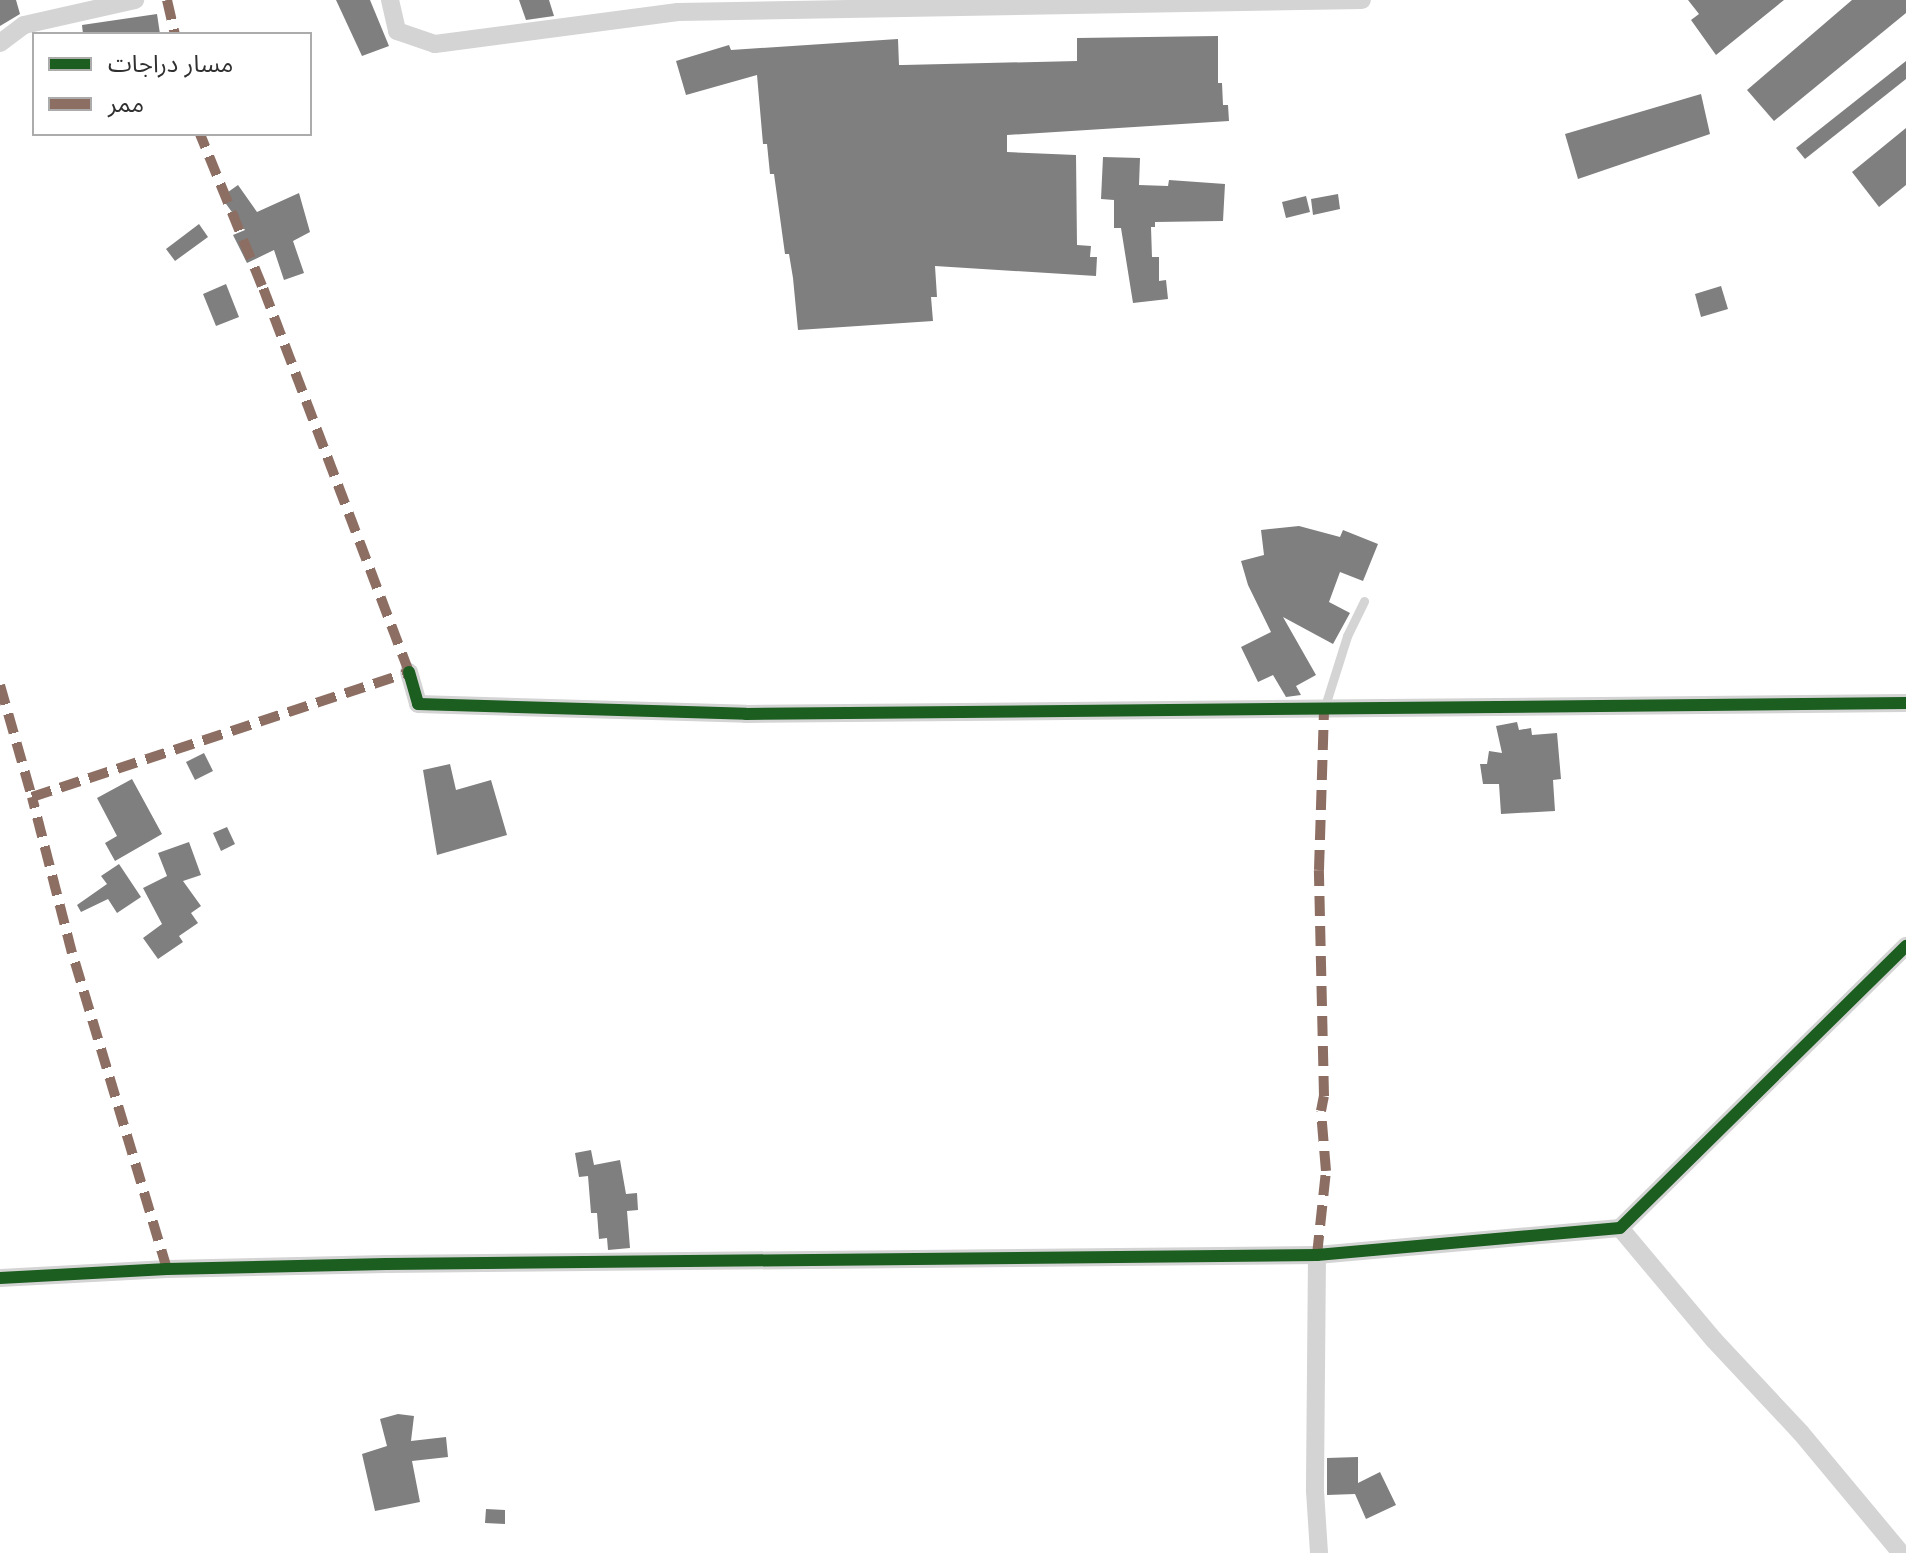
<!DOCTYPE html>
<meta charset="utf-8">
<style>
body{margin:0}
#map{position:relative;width:1906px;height:1553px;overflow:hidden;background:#fff;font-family:Mulish,"Noto Sans Arabic",sans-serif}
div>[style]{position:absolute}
.building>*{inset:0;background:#7f7f7f}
.lane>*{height:9px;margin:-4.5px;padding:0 4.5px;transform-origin:4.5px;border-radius:4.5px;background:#d4d4d4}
.street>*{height:18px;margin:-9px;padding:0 9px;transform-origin:9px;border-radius:9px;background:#d4d4d4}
.quiet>*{height:10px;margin-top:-5px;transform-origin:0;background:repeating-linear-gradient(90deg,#8d6e63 0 20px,transparent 0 30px)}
.cycleway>*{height:12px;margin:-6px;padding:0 6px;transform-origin:6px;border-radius:6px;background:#1b5e20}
span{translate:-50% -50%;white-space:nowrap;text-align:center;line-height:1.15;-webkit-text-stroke:8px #fff;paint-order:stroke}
.legend{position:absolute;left:32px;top:32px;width:280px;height:104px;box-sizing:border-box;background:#fff;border:2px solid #acacac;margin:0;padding:10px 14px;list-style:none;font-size:24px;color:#303030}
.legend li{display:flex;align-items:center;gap:16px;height:40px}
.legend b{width:40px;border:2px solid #acacac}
</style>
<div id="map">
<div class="building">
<div style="clip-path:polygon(0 0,16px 0,20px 14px,0 26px)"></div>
<div style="clip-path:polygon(336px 0,370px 0,389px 46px,362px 56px)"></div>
<div style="clip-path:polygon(519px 0,549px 0,554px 16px,526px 20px)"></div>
<div style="clip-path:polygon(1688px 0,1784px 0,1716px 55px,1691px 20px,1699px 14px)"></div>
<div style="clip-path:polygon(1852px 0,1906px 0,1906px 13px,1774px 121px,1747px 90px)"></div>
<div style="clip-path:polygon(157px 14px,160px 34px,83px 34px,82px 25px)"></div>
<div style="clip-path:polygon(1218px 36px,1218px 83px,1222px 83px,1223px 105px,1228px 105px,1229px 121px,1007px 135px,1007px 152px,1076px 155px,1077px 245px,1091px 246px,1090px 257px,1097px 257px,1096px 276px,935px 266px,937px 297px,931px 297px,933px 321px,798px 330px,793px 278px,789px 254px,785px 254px,774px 174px,770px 174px,767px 144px,763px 144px,757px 75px,686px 95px,676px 61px,729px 45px,731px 50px,898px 39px,899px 65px,903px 65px,1077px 61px,1077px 38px)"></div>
<div style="clip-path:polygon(1906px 61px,1906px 79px,1805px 159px,1796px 148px)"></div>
<div style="clip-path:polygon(1701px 94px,1710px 134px,1578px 179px,1565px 134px)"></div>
<div style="clip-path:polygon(1906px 128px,1906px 185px,1879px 207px,1852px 172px)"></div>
<div style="clip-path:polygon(1103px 157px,1140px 158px,1139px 185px,1168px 186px,1169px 180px,1225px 184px,1223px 221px,1155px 222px,1155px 227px,1151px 227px,1152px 257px,1159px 257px,1159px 281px,1166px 280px,1168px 299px,1133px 303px,1121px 228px,1114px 228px,1114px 200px,1101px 199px)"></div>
<div style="clip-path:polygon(238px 185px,257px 212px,299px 193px,310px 232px,293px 241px,304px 273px,284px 280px,274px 250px,247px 263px,233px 235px,245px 230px,221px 197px)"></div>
<div style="clip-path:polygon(1338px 194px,1340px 209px,1313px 215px,1311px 199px)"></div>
<div style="clip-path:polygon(1306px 196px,1310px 212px,1286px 218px,1282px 202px)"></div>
<div style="clip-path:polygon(199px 224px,208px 237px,175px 261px,166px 249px)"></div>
<div style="clip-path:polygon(226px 284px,239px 317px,216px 326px,203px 294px)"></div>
<div style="clip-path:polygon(1721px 286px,1728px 309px,1701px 317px,1695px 294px)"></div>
<div style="clip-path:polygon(1299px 526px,1340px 537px,1343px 530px,1378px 544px,1363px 581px,1340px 572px,1329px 602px,1350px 613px,1333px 644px,1283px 617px,1316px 675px,1296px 686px,1301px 695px,1286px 697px,1273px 675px,1258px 682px,1241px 647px,1271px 632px,1248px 585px,1241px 561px,1264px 555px,1261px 530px)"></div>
<div style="clip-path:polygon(1517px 722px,1519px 730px,1531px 728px,1532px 735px,1557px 733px,1561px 779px,1553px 780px,1555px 811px,1501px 814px,1499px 784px,1483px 784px,1480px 764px,1487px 764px,1489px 751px,1502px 753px,1496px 726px)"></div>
<div style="clip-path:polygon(204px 753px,213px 771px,195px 780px,186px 762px)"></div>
<div style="clip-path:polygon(450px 764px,456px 790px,491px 780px,507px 835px,437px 855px,423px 770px)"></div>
<div style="clip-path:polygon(132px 779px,162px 834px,115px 861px,105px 843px,117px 836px,97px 798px)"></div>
<div style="clip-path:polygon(227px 827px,235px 844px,221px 851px,213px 833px)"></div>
<div style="clip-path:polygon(189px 842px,201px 875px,183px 881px,201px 906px,191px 913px,198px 923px,179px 936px,183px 942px,158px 959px,143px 938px,162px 924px,143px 888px,167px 876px,158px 853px)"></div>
<div style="clip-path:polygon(119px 864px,141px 897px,117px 913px,108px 899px,81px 912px,77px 905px,107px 884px,101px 876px)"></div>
<div style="clip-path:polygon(591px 1150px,594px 1165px,620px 1160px,626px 1194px,637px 1193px,638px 1210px,627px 1211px,630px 1248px,608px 1250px,607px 1238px,599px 1239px,597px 1213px,591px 1213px,588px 1176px,579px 1177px,575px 1153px)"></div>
<div style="clip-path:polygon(398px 1414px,414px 1416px,411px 1441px,446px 1437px,448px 1457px,412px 1461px,420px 1502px,375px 1511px,362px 1454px,387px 1446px,380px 1419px)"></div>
<div style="clip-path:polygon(1358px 1457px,1358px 1483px,1380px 1472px,1396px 1505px,1366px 1519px,1355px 1494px,1327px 1495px,1327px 1458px)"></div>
<div style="clip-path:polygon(486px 1509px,505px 1510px,505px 1524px,485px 1523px)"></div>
</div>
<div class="lane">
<div style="left:1324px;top:709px;width:77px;rotate:-72.5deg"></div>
<div style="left:1347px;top:636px;width:39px;rotate:-64deg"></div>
</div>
<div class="street">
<div style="left:390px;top:0;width:32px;rotate:77deg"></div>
<div style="left:397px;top:31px;width:40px;rotate:18.9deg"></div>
<div style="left:435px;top:44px;width:245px;rotate:-7.5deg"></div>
<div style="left:678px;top:12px;width:684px;rotate:-1.01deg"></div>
<div style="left:0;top:43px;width:30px;rotate:-37deg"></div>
<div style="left:24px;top:25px;width:114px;rotate:-12.7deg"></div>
<div style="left:409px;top:672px;width:33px;rotate:74deg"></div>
<div style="left:418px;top:704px;width:328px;rotate:1.7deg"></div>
<div style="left:746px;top:714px;width:1160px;rotate:-0.54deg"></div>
<div style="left:1620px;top:1228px;width:146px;rotate:50deg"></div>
<div style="left:1714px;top:1340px;width:127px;rotate:46.9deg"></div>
<div style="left:1801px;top:1433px;width:156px;rotate:50.2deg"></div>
<div style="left:1317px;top:1255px;width:236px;rotate:90.5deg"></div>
<div style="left:1315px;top:1491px;width:62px;rotate:86.3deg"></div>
<div style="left:0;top:1278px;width:167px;rotate:-3.1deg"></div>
<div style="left:167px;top:1269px;width:219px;rotate:-1.3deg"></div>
<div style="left:386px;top:1264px;width:931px;rotate:-0.55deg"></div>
<div style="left:1317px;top:1255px;width:304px;rotate:-5.1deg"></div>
<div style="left:1620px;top:1228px;width:402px;rotate:-44.6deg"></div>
</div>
<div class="quiet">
<div style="left:167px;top:0;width:35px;rotate:77deg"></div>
<div style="left:0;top:685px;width:116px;rotate:74.1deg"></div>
<div style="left:1317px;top:1255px;width:84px;rotate:-83.9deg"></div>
<div style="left:1326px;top:1171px;width:60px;rotate:-94.8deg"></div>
<div style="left:1321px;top:1111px;width:15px;rotate:-79deg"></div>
<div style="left:1324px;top:1096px;width:226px;rotate:-91.3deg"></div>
<div style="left:1319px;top:870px;width:161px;rotate:-88.2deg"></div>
<div style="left:167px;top:1269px;width:330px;rotate:-106.7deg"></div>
<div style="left:72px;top:953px;width:161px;rotate:-104.4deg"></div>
<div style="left:32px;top:797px;width:397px;rotate:-18.3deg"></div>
<div style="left:409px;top:672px;width:413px;rotate:-110.8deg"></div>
<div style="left:262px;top:286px;width:164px;rotate:-112.2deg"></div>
</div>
<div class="cycleway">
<div style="left:409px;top:672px;width:33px;rotate:74deg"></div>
<div style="left:418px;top:704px;width:328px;rotate:1.7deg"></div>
<div style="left:746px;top:714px;width:1160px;rotate:-0.54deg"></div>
<div style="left:0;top:1278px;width:167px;rotate:-3.1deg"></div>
<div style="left:167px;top:1269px;width:219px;rotate:-1.3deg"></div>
<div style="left:386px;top:1264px;width:931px;rotate:-0.55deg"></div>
<div style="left:1317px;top:1255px;width:304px;rotate:-5.1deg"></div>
<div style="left:1620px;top:1228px;width:402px;rotate:-44.6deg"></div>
</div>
<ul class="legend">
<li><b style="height:10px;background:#1b5e20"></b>مسار دراجات</li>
<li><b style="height:10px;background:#8d6e63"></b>ممر</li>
</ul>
</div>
